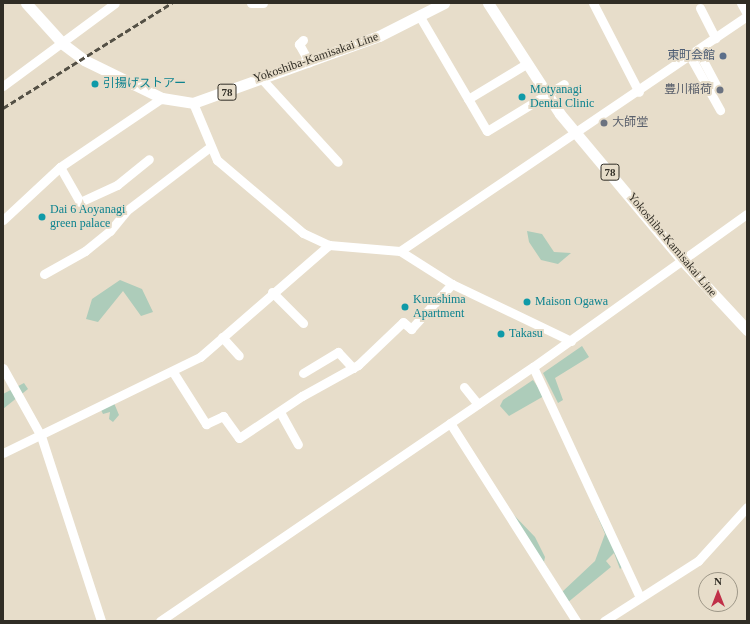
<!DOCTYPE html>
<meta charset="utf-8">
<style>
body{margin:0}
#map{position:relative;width:750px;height:624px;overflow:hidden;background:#e7ddca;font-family:"Times New Roman","Noto Sans JP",serif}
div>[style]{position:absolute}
.green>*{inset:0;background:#adccba}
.minor>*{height:9px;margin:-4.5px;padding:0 4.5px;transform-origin:4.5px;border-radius:4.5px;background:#fff}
.major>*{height:11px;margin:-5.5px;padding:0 5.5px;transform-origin:5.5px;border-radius:5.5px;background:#fff}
.rail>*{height:2.5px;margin-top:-1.25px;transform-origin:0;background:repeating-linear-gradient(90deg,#545045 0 6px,transparent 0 9px)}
.dots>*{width:11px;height:11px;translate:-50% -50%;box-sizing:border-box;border:2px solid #e7ddca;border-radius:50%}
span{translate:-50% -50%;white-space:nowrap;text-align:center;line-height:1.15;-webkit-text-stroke:4px #e7ddca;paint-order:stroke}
.shield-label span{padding:1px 3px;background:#e7ddca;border:1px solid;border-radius:3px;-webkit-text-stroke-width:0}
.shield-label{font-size:11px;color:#302d25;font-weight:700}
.service-label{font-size:12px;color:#4e5e75}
.right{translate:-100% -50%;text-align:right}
.street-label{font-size:12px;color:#302d25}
.culture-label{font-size:12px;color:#0d838f}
.left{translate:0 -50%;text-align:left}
.worship-label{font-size:12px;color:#5b616d}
.frame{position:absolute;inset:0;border:4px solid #302d25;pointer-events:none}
.north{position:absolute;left:698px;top:572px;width:40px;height:40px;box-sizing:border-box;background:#e7ddca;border:1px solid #9e9788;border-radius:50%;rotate:0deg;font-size:11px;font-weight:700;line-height:16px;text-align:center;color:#302d25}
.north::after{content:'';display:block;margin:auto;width:14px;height:18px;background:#c03048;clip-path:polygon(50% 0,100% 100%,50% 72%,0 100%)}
</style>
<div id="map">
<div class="green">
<div style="clip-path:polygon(527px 231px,542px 234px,554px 252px,571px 253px,558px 264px,541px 260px,529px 242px)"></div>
<div style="clip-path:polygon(120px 280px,142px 289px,153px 312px,141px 316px,123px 291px,98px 322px,86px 319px,92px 299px)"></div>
<div style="clip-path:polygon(582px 346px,589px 357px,555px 378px,563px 400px,558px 403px,543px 373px)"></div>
<div style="clip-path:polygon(533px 380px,544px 396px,509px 416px,500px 406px,503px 400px)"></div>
<div style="clip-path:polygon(24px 383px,28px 389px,3px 409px,3px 394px)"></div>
<div style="clip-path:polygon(114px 403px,119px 415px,113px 422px,109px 419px,110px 412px,103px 414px,101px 410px)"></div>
<div style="clip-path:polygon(575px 463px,623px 566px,620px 569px,614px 553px,606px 561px,611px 567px,567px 603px,510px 511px,535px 537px,545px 557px,544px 562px,562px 592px,595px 561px,605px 534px)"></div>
</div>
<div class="minor">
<div style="left:251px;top:3px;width:12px"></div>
<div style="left:593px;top:3px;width:100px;rotate:62.7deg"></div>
<div style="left:741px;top:3px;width:13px;rotate:61deg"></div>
<div style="left:700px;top:8px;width:34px;rotate:63deg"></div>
<div style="left:420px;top:17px;width:132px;rotate:59.6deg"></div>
<div style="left:487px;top:131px;width:90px;rotate:-31.4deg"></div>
<div style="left:303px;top:40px;width:6px;rotate:135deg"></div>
<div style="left:299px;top:44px;width:21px;rotate:61deg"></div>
<div style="left:698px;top:51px;width:40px;rotate:62deg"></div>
<div style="left:690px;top:56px;width:62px;rotate:60.9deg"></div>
<div style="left:260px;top:77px;width:115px;rotate:47.5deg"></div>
<div style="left:3px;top:86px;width:139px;rotate:-36.5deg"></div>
<div style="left:468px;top:99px;width:68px;rotate:-31.1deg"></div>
<div style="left:193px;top:103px;width:62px;rotate:67.2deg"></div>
<div style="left:217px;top:160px;width:113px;rotate:40.3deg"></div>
<div style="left:303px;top:233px;width:29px;rotate:25deg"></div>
<div style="left:329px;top:245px;width:71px;rotate:4.8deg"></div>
<div style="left:400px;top:251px;width:62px;rotate:32.4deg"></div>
<div style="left:452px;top:284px;width:132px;rotate:25.6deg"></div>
<div style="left:60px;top:167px;width:40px;rotate:60.3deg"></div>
<div style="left:80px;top:202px;width:41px;rotate:-24.7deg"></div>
<div style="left:117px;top:185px;width:41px;rotate:-39.1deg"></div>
<div style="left:3px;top:220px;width:78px;rotate:-42.9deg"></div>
<div style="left:60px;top:167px;width:123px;rotate:-34.1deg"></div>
<div style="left:400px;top:251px;width:419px;rotate:-34.1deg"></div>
<div style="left:44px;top:274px;width:47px;rotate:-29.3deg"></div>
<div style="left:85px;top:251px;width:32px;rotate:-39deg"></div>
<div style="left:110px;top:231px;width:26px;rotate:-51deg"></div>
<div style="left:126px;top:211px;width:106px;rotate:-37.3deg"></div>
<div style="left:272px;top:292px;width:44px;rotate:45deg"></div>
<div style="left:222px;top:337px;width:25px;rotate:48deg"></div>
<div style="left:533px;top:367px;width:254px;rotate:65.1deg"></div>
<div style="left:3px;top:368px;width:78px;rotate:60.8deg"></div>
<div style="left:41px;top:436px;width:194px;rotate:72deg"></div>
<div style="left:173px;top:372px;width:62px;rotate:57.6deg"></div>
<div style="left:206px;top:424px;width:19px;rotate:-25deg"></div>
<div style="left:223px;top:416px;width:27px;rotate:54deg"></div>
<div style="left:239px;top:438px;width:76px;rotate:-33.7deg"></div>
<div style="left:302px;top:396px;width:64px;rotate:-29deg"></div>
<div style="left:358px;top:365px;width:62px;rotate:-43.7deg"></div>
<div style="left:403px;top:322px;width:11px;rotate:41deg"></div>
<div style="left:411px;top:329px;width:61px;rotate:-47.7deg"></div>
<div style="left:303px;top:373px;width:41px;rotate:-31deg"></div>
<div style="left:338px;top:352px;width:22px;rotate:47deg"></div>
<div style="left:464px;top:387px;width:22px;rotate:51deg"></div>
<div style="left:280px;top:412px;width:37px;rotate:61deg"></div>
<div style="left:450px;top:423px;width:235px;rotate:57.5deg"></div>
<div style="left:3px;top:453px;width:219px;rotate:-26deg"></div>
<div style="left:200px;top:357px;width:171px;rotate:-41deg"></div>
<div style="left:160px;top:621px;width:451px;rotate:-34.3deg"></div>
<div style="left:533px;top:367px;width:263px;rotate:-35.6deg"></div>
<div style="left:604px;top:621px;width:112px;rotate:-32.6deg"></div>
<div style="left:698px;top:561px;width:73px;rotate:-47.8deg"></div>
</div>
<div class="major">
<div style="left:26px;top:3px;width:55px;rotate:47.9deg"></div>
<div style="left:63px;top:44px;width:26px;rotate:37deg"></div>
<div style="left:84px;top:60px;width:87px;rotate:26deg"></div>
<div style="left:162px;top:98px;width:31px;rotate:9deg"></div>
<div style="left:193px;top:103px;width:198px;rotate:-19.8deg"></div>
<div style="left:379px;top:36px;width:73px;rotate:-26.9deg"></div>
<div style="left:488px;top:3px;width:132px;rotate:57deg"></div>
<div style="left:560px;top:114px;width:190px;rotate:50.1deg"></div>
<div style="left:682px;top:260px;width:96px;rotate:47.1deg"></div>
</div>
<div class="rail">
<div style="left:3px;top:108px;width:199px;rotate:-31.9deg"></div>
</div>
<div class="dots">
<div style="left:723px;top:56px;background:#5c6f8a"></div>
<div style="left:95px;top:84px;background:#0f9aa8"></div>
<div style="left:720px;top:90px;background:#6b7280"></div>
<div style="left:522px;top:97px;background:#0f9aa8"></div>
<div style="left:604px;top:123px;background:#6b7280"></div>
<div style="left:42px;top:217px;background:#0f9aa8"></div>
<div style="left:527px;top:302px;background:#0f9aa8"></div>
<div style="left:405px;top:307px;background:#0f9aa8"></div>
<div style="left:501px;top:334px;background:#0f9aa8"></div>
</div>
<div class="shield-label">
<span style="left:227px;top:92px">78</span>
<span style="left:610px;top:172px">78</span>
</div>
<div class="service-label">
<span class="right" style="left:715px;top:56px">東町会館</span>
</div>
<div class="street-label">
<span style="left:316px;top:58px;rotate:-19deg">Yokoshiba-Kamisakai Line</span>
<span style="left:672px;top:245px;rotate:50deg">Yokoshiba-Kamisakai Line</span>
</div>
<div class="culture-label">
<span class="left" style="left:103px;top:84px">引揚げストアー</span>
<span class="left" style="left:530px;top:97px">Motyanagi<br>Dental Clinic</span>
<span class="left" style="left:50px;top:217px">Dai 6 Aoyanagi<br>green palace</span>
<span class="left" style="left:413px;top:307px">Kurashima<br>Apartment</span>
<span class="left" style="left:535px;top:302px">Maison Ogawa</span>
<span class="left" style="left:509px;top:334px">Takasu</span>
</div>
<div class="worship-label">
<span class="right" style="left:712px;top:90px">豊川稲荷</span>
<span class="left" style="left:612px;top:123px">大師堂</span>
</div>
<div class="frame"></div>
<div class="north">N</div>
</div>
